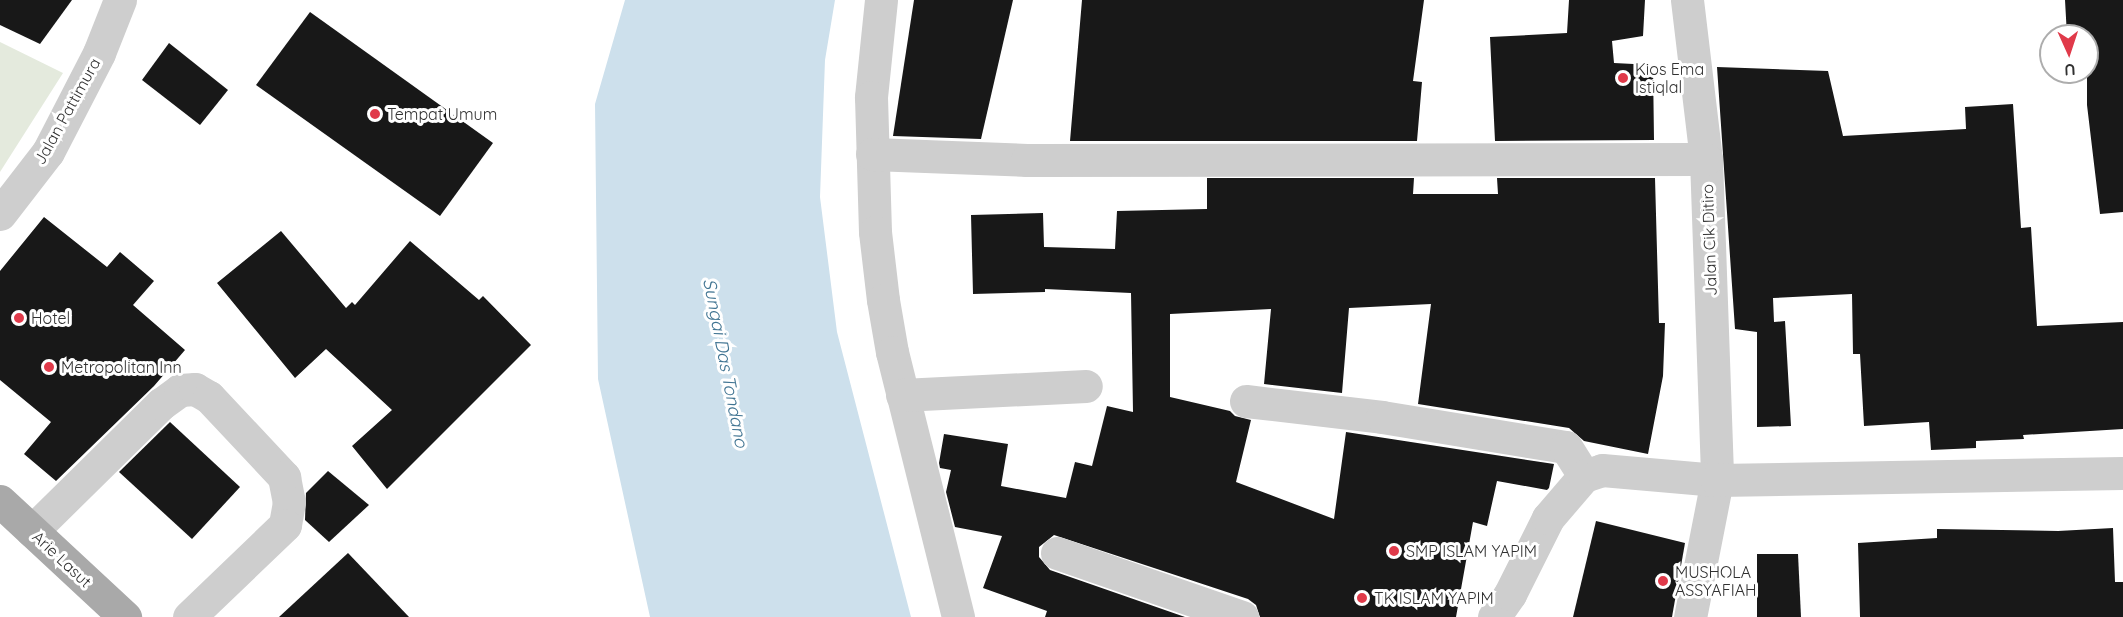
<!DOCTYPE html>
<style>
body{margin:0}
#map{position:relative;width:2123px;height:617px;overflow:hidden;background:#fff;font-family:Quicksand,sans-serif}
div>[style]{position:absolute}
.green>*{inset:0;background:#e4eadd}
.water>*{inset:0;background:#cde0ec}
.building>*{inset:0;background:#181818}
.minor>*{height:33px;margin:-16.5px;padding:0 16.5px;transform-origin:16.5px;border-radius:16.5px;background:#cecece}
.major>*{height:33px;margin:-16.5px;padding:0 16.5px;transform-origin:16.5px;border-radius:16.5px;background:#a9a9a9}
.dots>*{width:16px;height:16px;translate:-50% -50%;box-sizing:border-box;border:3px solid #fff;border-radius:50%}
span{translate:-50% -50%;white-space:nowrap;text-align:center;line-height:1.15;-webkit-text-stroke:6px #fff;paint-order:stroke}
.poi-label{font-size:16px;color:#313131}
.left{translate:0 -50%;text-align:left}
.street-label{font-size:16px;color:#313131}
.water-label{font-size:18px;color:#407492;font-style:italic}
.north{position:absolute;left:2039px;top:24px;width:60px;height:60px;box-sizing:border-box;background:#fff;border:2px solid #adadad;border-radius:50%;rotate:177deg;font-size:16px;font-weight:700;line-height:24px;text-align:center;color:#313131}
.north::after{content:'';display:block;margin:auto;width:21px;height:27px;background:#e03a4a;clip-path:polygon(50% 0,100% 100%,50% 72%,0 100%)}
</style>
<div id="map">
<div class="green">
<div style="clip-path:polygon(0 42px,63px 73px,0 172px)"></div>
</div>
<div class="water">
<div style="clip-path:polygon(625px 0,835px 0,825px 60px,820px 197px,837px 332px,911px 617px,650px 617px,598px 379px,595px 104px)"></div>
</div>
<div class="building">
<div style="clip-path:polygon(0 0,72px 0,40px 44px,0 25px)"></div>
<div style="clip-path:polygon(914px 0,1013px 0,981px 139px,893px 136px)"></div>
<div style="clip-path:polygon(1082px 0,1424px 0,1413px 81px,1422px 82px,1417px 141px,1070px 141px)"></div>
<div style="clip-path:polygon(1569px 0,1645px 0,1643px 36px,1612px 41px,1614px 63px,1653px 65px,1654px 140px,1495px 141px,1490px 37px,1567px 33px)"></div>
<div style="clip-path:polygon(2065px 0,2123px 0,2123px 212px,2100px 214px,2087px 105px,2087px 36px,2067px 36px)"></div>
<div style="clip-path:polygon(310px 12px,493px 143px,440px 216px,256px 85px)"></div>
<div style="clip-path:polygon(169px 43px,228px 90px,200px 125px,142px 80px)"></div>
<div style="clip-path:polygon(1717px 67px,1828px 71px,1843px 136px,1966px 129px,1965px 107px,2013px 104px,2021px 228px,2031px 227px,2037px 326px,2123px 322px,2123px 429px,2023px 435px,2024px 439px,1976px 441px,1976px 448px,1931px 450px,1929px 422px,1864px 426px,1860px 354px,1853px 354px,1852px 294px,1773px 298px,1774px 322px,1785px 321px,1791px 426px,1757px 427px,1757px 332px,1735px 329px)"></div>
<div style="clip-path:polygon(1207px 178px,1414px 178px,1413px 194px,1498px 194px,1497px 178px,1655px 178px,1659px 323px,1665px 323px,1663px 376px,1648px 454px,1584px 441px,1569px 428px,1418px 404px,1431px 304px,1349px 308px,1342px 393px,1264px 384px,1271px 309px,1170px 314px,1170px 397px,1230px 411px,1235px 416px,1251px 420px,1236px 482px,1334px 519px,1346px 432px,1554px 464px,1549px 488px,1547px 490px,1497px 481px,1487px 526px,1473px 522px,1456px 617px,1260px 617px,1256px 605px,1248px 599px,1054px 535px,1039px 547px,1039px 557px,1050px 570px,1185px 617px,1045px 617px,1047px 611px,983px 588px,1002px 536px,955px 527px,946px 492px,951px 470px,940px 468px,939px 463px,944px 434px,1008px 444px,1001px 486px,1066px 498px,1075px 462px,1092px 466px,1107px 406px,1133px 412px,1131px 293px,1045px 289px,1045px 292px,973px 294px,971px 215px,1043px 213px,1044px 247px,1115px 249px,1117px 211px,1207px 209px)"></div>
<div style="clip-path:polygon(44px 217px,107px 267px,120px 252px,154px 281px,133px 305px,185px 350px,154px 386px,56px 481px,24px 454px,51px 422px,0 380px,0 271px)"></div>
<div style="clip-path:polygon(281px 231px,346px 308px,352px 302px,355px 305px,410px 241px,479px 300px,483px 296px,531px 345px,387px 489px,352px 446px,392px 410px,326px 349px,295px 378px,217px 283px)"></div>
<div style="clip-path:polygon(170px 422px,240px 487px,192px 539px,119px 472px)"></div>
<div style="clip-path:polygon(328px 471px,369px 505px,329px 542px,305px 520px,306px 493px)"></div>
<div style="clip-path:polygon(1596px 521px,1685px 543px,1672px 617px,1573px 617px)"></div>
<div style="clip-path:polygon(2113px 528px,2115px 582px,2123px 582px,2123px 617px,1860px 617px,1858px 543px,1937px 538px,1937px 529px,2058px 531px)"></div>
<div style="clip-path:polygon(348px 553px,409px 617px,279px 617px)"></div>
<div style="clip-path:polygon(1757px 554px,1798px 554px,1801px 617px,1757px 617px)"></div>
</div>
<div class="minor">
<div style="left:881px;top:0;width:98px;rotate:95.9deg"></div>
<div style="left:871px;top:97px;width:135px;rotate:88.3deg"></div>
<div style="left:875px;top:232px;width:68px;rotate:83.3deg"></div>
<div style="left:883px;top:300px;width:53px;rotate:80.2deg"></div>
<div style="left:892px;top:352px;width:273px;rotate:76deg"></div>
<div style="left:1687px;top:0;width:160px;rotate:83.2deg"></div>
<div style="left:1706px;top:159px;width:321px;rotate:88deg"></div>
<div style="left:1717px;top:480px;width:140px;rotate:101.1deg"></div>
<div style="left:872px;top:154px;width:155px;rotate:2.2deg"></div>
<div style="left:1027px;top:160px;width:679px;rotate:-0.08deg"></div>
<div style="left:0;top:214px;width:78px;rotate:-52.3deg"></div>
<div style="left:48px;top:152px;width:111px;rotate:-62.7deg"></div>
<div style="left:99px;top:53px;width:57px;rotate:-68.4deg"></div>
<div style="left:902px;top:395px;width:184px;rotate:-2.8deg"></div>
<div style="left:1246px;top:401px;width:137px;rotate:6.7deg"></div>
<div style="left:1382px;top:417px;width:186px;rotate:9.3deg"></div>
<div style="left:1566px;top:447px;width:34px;rotate:58deg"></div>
<div style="left:32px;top:531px;width:181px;rotate:-44.6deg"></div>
<div style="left:161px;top:404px;width:24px;rotate:-36deg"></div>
<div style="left:180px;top:390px;width:15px;rotate:-4deg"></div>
<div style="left:195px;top:389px;width:16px;rotate:30deg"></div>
<div style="left:209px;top:397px;width:110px;rotate:46.8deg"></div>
<div style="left:284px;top:477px;width:25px;rotate:79deg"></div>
<div style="left:289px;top:502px;width:23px;rotate:100deg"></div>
<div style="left:285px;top:525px;width:133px;rotate:136.2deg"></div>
<div style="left:1057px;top:553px;width:196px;rotate:19.1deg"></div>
<div style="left:1494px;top:617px;width:28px;rotate:-55deg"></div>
<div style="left:1510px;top:594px;width:85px;rotate:-63.4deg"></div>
<div style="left:1548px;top:518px;width:55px;rotate:-49.4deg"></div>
<div style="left:1584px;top:476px;width:19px;rotate:-18deg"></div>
<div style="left:1602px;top:470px;width:115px;rotate:5deg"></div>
<div style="left:1717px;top:480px;width:406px;rotate:-1deg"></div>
</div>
<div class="major">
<div style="left:0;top:501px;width:171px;rotate:42.9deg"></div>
</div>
<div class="dots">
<div style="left:1623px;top:78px;background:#e03a4a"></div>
<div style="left:375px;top:114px;background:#e03a4a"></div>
<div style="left:19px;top:318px;background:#e03a4a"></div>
<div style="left:49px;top:367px;background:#e03a4a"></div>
<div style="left:1394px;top:551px;background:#e03a4a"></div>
<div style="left:1663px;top:581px;background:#e03a4a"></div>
<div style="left:1362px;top:598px;background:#e03a4a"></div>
</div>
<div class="poi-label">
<span class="left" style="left:1635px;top:78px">Kios Ema<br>Istiqlal</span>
<span class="left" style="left:387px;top:114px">Tempat Umum</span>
<span class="left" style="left:31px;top:318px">Hotel</span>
<span class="left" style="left:61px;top:367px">Metropolitan Inn</span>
<span class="left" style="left:1406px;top:551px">SMP ISLAM YAPIM</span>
<span class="left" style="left:1675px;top:581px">MUSHOLA<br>ASSYAFIAH</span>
<span class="left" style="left:1374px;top:598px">TK ISLAM YAPIM</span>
</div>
<div class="street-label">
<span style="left:67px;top:111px;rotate:-61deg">Jalan Pattimura</span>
<span style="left:1709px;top:240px;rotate:-92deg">Jalan Cik Ditiro</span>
<span style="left:62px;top:559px;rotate:43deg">Arie Lasut</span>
</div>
<div class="water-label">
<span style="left:725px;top:363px;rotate:79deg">Sungai Das Tondano</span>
</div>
<div class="north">U</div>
</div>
